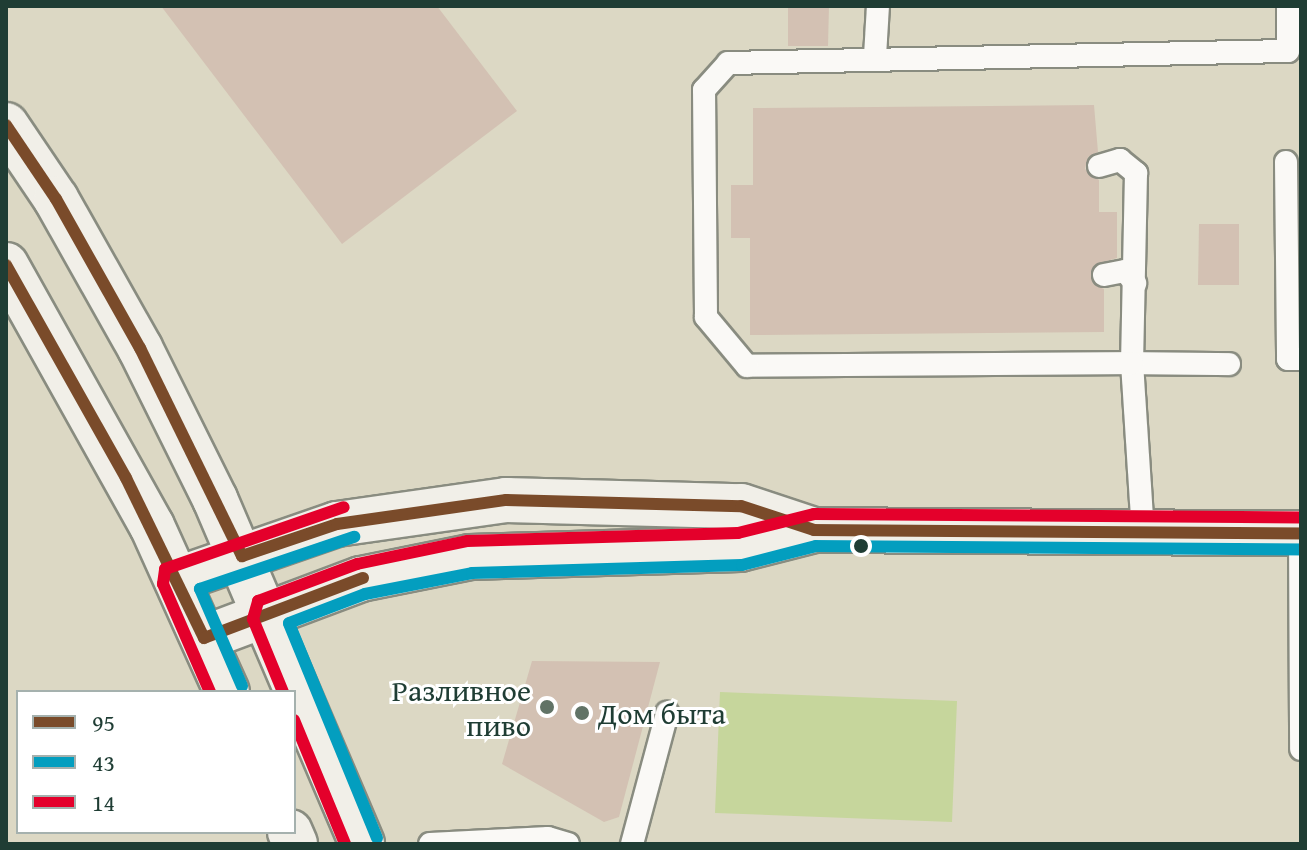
<!DOCTYPE html>
<meta charset="utf-8">
<style>
body{margin:0}
#map{position:relative;width:1307px;height:850px;overflow:hidden;background:#dcd8c4;font-family:"Gentium Book Plus",serif}
div>[style]{position:absolute}
.green>*{inset:0;background:#c6d69c}
.building>*{inset:0;background:#d3c1b3}
.roads{filter:drop-shadow(2px 0 #898c80) drop-shadow(-2px 0 #898c80) drop-shadow(0 2px #898c80) drop-shadow(0 -2px #898c80)}
.lane>*{height:22px;margin:-11px;padding:0 11px;transform-origin:11px;border-radius:11px;background:#faf9f6}
.secondary>*{height:44px;margin:-22px;padding:0 22px;transform-origin:22px;border-radius:22px;background:#f1efe8}
.bus-1>*{height:12px;margin:-6px;padding:0 6px;transform-origin:6px;border-radius:6px;background:#7a4b2a}
.bus-2>*{height:12px;margin:-6px;padding:0 6px;transform-origin:6px;border-radius:6px;background:#039ebf}
.bus-3>*{height:12px;margin:-6px;padding:0 6px;transform-origin:6px;border-radius:6px;background:#e4002b}
.dots>*{width:22px;height:22px;translate:-50% -50%;box-sizing:border-box;border:4px solid #fff;border-radius:50%}
span{translate:-50% -50%;white-space:nowrap;text-align:center;line-height:1.15;-webkit-text-stroke:6px #fff;paint-order:stroke}
.poi-label{font-size:30px;color:#1f3d34}
.right{translate:-100% -50%;text-align:right}
.left{translate:0 -50%;text-align:left}
.frame{position:absolute;inset:0;border:8px solid #1f3d34;pointer-events:none}
.legend{position:absolute;left:16px;top:690px;width:280px;height:144px;box-sizing:border-box;background:#fff;border:2px solid #a5b1ae;margin:0;padding:10px 14px;list-style:none;font-size:24px;color:#1f3d34}
.legend li{display:flex;align-items:center;gap:16px;height:40px}
.legend b{width:40px;border:2px solid #a5b1ae}
</style>
<div id="map">
<div class="green">
<div style="clip-path:polygon(720px 692px,957px 701px,952px 822px,715px 813px)"></div>
</div>
<div class="building">
<div style="clip-path:polygon(161px 6px,437px 6px,517px 111px,342px 244px)"></div>
<div style="clip-path:polygon(788px 6px,829px 6px,828px 46px,788px 46px)"></div>
<div style="clip-path:polygon(1094px 105px,1098px 152px,1088px 157px,1085px 169px,1099px 180px,1099px 212px,1117px 212px,1117px 258px,1096px 264px,1091px 271px,1093px 284px,1104px 289px,1104px 332px,750px 335px,750px 238px,731px 238px,731px 185px,753px 185px,753px 108px)"></div>
<div style="clip-path:polygon(1199px 224px,1239px 224px,1239px 285px,1198px 285px)"></div>
<div style="clip-path:polygon(532px 661px,660px 662px,619px 817px,604px 822px,502px 764px)"></div>
</div>
<div class="roads">
<div class="lane">
<div style="left:875px;top:56px;width:50px;rotate:-86.6deg"></div>
<div style="left:1286px;top:162px;width:197px;rotate:89.4deg"></div>
<div style="left:1288px;top:359px;width:13px"></div>
<div style="left:1099px;top:166px;width:22px;rotate:-16deg"></div>
<div style="left:1120px;top:160px;width:21px;rotate:39deg"></div>
<div style="left:1136px;top:173px;width:190px;rotate:91.2deg"></div>
<div style="left:1132px;top:363px;width:97px;rotate:0.6deg"></div>
<div style="left:1104px;top:275px;width:21px;rotate:-11deg"></div>
<div style="left:1125px;top:271px;width:16px;rotate:50deg"></div>
<div style="left:1143px;top:533px;width:170px;rotate:-93.7deg"></div>
<div style="left:1132px;top:363px;width:385px;rotate:179.6deg"></div>
<div style="left:747px;top:366px;width:64px;rotate:-129.9deg"></div>
<div style="left:706px;top:317px;width:227px;rotate:-90.5deg"></div>
<div style="left:704px;top:90px;width:36px;rotate:-48deg"></div>
<div style="left:728px;top:63px;width:560px;rotate:-1.23deg"></div>
<div style="left:1288px;top:51px;width:45px;rotate:-90deg"></div>
<div style="left:1300px;top:533px;width:216px;rotate:89.7deg"></div>
<div style="left:430px;top:844px;width:118px;rotate:-2.9deg"></div>
<div style="left:548px;top:838px;width:21px;rotate:17deg"></div>
<div style="left:632px;top:844px;width:136px;rotate:-75deg"></div>
</div>
<div class="secondary">
<div style="left:6px;top:125px;width:89px;rotate:56deg"></div>
<div style="left:56px;top:199px;width:171px;rotate:60.6deg"></div>
<div style="left:140px;top:348px;width:169px;rotate:63.6deg"></div>
<div style="left:215px;top:499px;width:375px;rotate:66.9deg"></div>
<div style="left:6px;top:265px;width:299px;rotate:60.8deg"></div>
<div style="left:152px;top:526px;width:182px;rotate:65.7deg"></div>
<div style="left:178px;top:579px;width:168px;rotate:-19.1deg"></div>
<div style="left:337px;top:524px;width:171px;rotate:-8.1deg"></div>
<div style="left:506px;top:500px;width:235px;rotate:1.5deg"></div>
<div style="left:741px;top:506px;width:77px;rotate:18.2deg"></div>
<div style="left:204px;top:638px;width:168px;rotate:-20.6deg"></div>
<div style="left:361px;top:579px;width:111px;rotate:-11.4deg"></div>
<div style="left:470px;top:557px;width:270px;rotate:-1.7deg"></div>
<div style="left:740px;top:549px;width:76px;rotate:-14.4deg"></div>
<div style="left:814px;top:530px;width:487px;rotate:0.4deg"></div>
<div style="left:290px;top:832px;width:13px;rotate:67deg"></div>
</div>
</div>
<div class="bus-1">
<div style="left:6px;top:125px;width:89px;rotate:56deg"></div>
<div style="left:56px;top:199px;width:171px;rotate:60.6deg"></div>
<div style="left:140px;top:348px;width:232px;rotate:63.9deg"></div>
<div style="left:242px;top:556px;width:100px;rotate:-18.6deg"></div>
<div style="left:337px;top:524px;width:171px;rotate:-8.1deg"></div>
<div style="left:506px;top:500px;width:235px;rotate:1.5deg"></div>
<div style="left:741px;top:506px;width:77px;rotate:18.2deg"></div>
<div style="left:814px;top:530px;width:487px;rotate:0.4deg"></div>
<div style="left:6px;top:265px;width:244px;rotate:60.6deg"></div>
<div style="left:126px;top:478px;width:178px;rotate:64deg"></div>
<div style="left:204px;top:638px;width:170px;rotate:-20.7deg"></div>
</div>
<div class="bus-2">
<div style="left:242px;top:686px;width:106px;rotate:-113.4deg"></div>
<div style="left:200px;top:589px;width:163px;rotate:-18.7deg"></div>
<div style="left:377px;top:838px;width:232px;rotate:-112.3deg"></div>
<div style="left:289px;top:623px;width:81px;rotate:-20.9deg"></div>
<div style="left:365px;top:594px;width:109px;rotate:-11.1deg"></div>
<div style="left:472px;top:573px;width:270px;rotate:-1.7deg"></div>
<div style="left:742px;top:565px;width:76px;rotate:-14.4deg"></div>
<div style="left:816px;top:546px;width:485px;rotate:0.4deg"></div>
</div>
<div class="bus-3">
<div style="left:210px;top:692px;width:118px;rotate:-113.5deg"></div>
<div style="left:163px;top:584px;width:15px;rotate:-82deg"></div>
<div style="left:165px;top:569px;width:189px;rotate:-19.1deg"></div>
<div style="left:283px;top:692px;width:79px;rotate:-112.3deg"></div>
<div style="left:253px;top:619px;width:19px;rotate:-74deg"></div>
<div style="left:258px;top:601px;width:106px;rotate:-20.5deg"></div>
<div style="left:357px;top:564px;width:112px;rotate:-11.8deg"></div>
<div style="left:467px;top:541px;width:271px;rotate:-1.7deg"></div>
<div style="left:738px;top:533px;width:78px;rotate:-14deg"></div>
<div style="left:814px;top:514px;width:487px;rotate:0.4deg"></div>
<div style="left:294px;top:720px;width:134px;rotate:67.6deg"></div>
</div>
<div class="dots">
<div style="left:861px;top:546px;background:#1f3d34"></div>
<div style="left:547px;top:707px;background:#617366"></div>
<div style="left:582px;top:713px;background:#617366"></div>
</div>
<div class="poi-label">
<span class="right" style="left:531px;top:707px">Разливное<br>пиво</span>
<span class="left" style="left:598px;top:713px">Дом быта</span>
</div>
<div class="frame"></div>
<ul class="legend">
<li><b style="height:10px;background:#7a4b2a"></b>95</li>
<li><b style="height:10px;background:#039ebf"></b>43</li>
<li><b style="height:10px;background:#e4002b"></b>14</li>
</ul>
</div>
